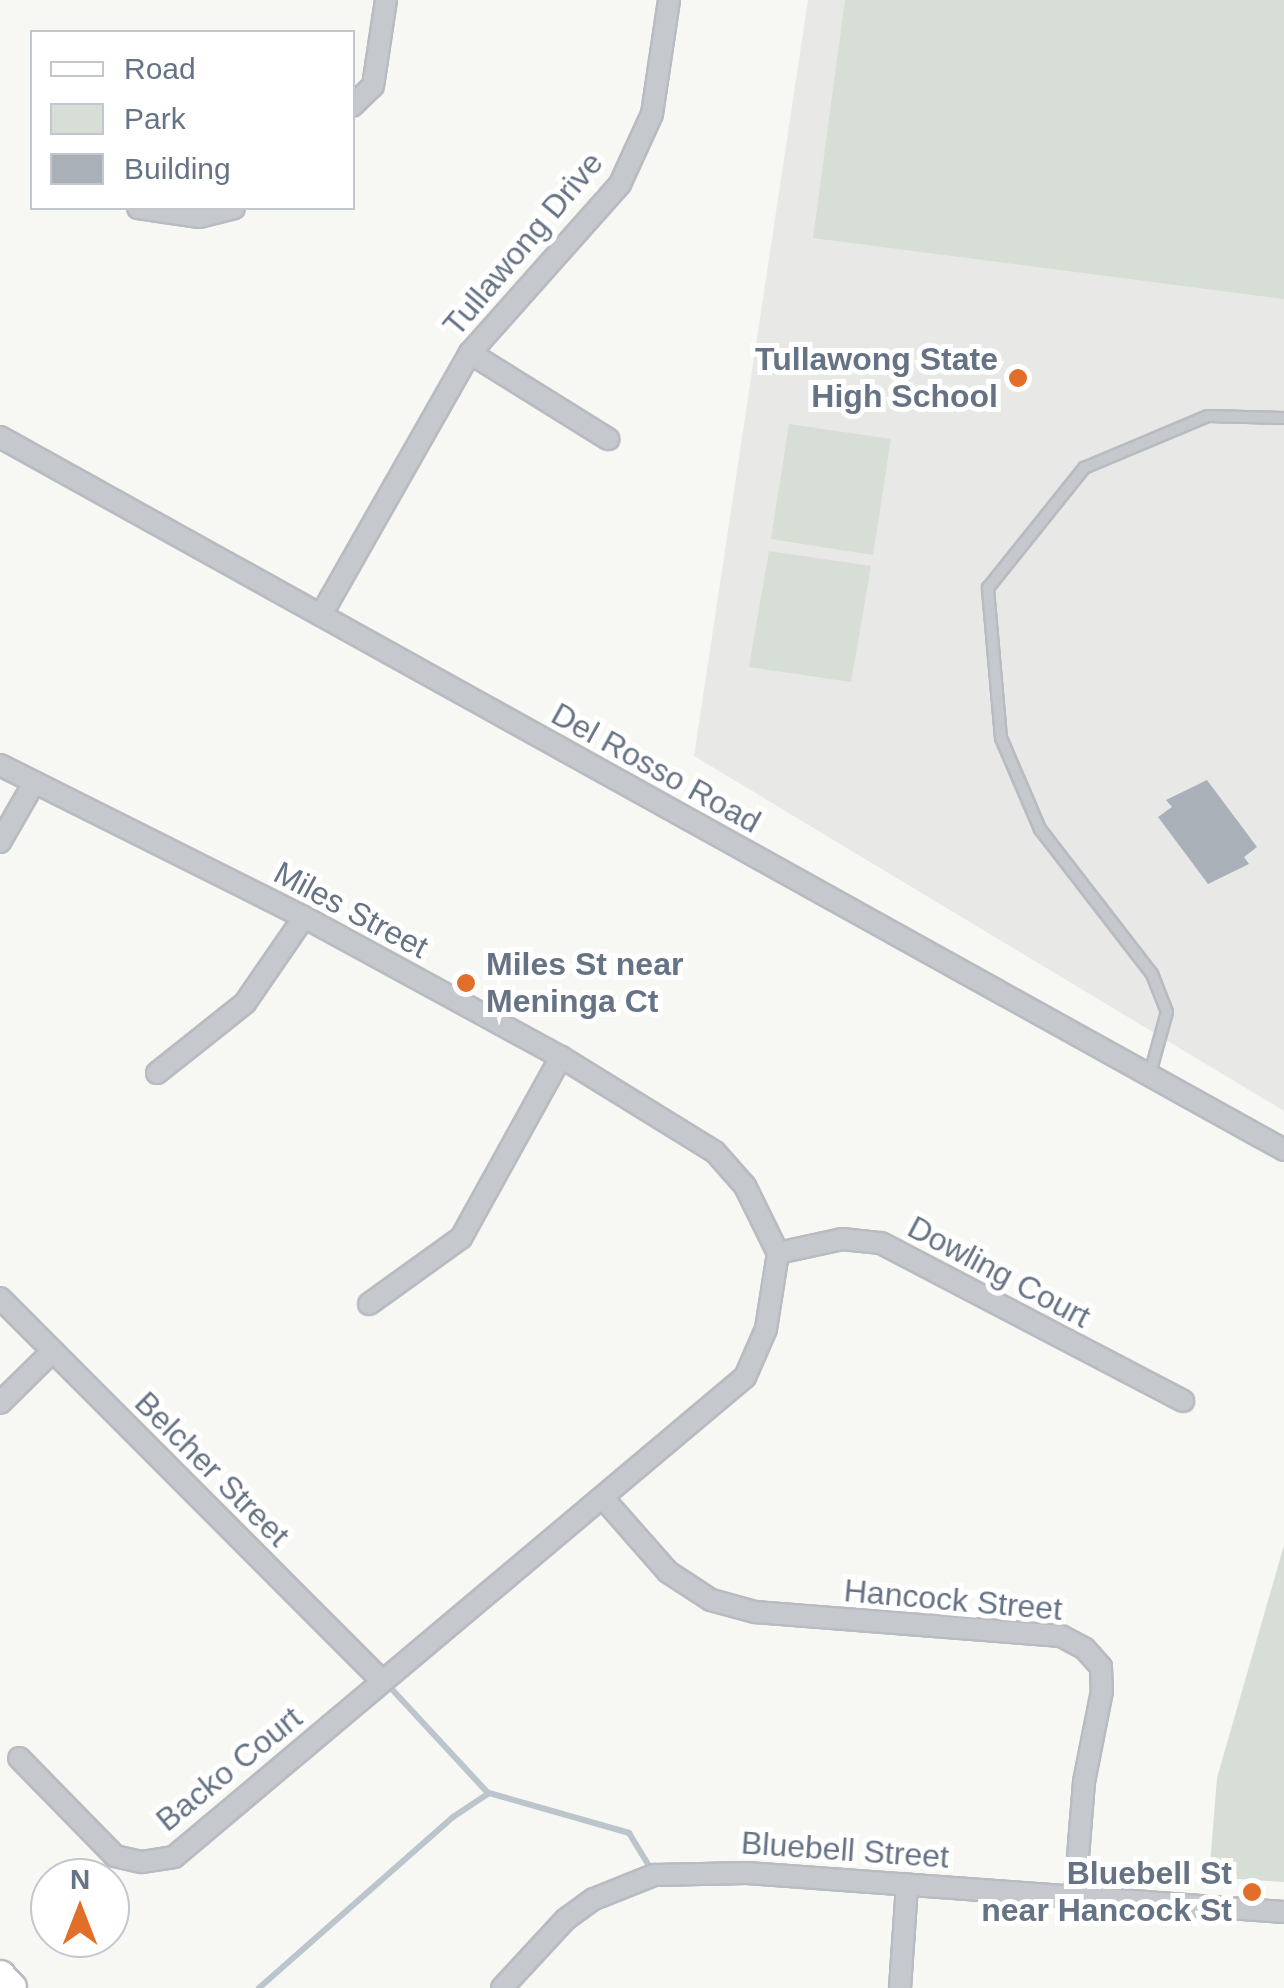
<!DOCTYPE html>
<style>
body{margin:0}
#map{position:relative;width:1284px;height:1988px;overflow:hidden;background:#f7f7f4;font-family:Helvetica,sans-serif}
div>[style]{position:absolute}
.built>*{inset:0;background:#e8e8e7}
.green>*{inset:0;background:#d7ded5}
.stream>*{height:6px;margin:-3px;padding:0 3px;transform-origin:3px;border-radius:3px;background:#bcc5cb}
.building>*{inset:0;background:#a9b0b7}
.roads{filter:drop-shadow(2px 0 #b8bbc0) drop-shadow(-2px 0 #b8bbc0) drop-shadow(0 2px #b8bbc0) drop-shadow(0 -2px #b8bbc0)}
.service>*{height:10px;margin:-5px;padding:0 5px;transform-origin:5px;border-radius:5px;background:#c5c8cc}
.minor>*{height:20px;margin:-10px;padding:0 10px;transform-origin:10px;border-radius:10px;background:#c5c8cc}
.primary>*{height:30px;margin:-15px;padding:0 15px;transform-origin:15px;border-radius:15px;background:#fff}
.dots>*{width:28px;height:28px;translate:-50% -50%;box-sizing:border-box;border:5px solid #fff;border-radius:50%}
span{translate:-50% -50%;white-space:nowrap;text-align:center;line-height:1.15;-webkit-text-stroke:10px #fff;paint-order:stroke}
.street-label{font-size:32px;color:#667385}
.poi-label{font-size:32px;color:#667385;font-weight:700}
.right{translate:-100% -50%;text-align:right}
.left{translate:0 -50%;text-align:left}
.legend{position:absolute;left:30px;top:30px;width:325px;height:180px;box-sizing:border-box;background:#fff;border:2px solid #c2c7ce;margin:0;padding:12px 18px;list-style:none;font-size:30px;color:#667385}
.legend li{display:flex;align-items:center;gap:20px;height:50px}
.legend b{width:50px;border:2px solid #c2c7ce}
.north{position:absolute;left:30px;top:1858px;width:100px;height:100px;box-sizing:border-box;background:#fff;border:2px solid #c2c7ce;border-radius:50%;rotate:0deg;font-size:28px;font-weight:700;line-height:40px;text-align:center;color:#667385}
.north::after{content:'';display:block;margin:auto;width:35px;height:45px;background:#e26f29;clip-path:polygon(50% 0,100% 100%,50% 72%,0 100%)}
</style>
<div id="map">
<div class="built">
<div style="clip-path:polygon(808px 0,1284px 0,1284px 1111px,694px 756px)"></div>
</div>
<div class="green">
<div style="clip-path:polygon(845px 0,1284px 0,1284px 299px,813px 238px)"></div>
<div style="clip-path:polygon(789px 424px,891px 439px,873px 555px,771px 539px)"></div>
<div style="clip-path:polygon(769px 551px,871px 566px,851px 682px,749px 667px)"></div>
<div style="clip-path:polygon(1284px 1545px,1284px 1882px,1209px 1877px,1217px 1778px)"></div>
</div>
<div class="stream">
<div style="left:388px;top:1685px;width:147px;rotate:47.2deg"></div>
<div style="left:259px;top:1988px;width:259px;rotate:-41.4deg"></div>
<div style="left:453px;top:1817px;width:43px;rotate:-33.7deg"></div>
<div style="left:489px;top:1793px;width:146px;rotate:15.9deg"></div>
<div style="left:629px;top:1833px;width:48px;rotate:58.6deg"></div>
</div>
<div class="building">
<div style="clip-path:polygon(1207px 780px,1257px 847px,1244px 857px,1249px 864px,1208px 884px,1158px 817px,1172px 807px,1166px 800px)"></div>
</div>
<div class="roads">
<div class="service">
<div style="left:1149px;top:1077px;width:67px;rotate:-74.5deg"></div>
<div style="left:1167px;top:1012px;width:41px;rotate:-111.5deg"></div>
<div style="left:1152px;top:974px;width:183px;rotate:-127.7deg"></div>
<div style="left:1040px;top:829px;width:99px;rotate:-113.2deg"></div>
<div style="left:1001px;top:738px;width:151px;rotate:-95deg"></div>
<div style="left:988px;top:588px;width:154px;rotate:-51.3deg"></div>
<div style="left:1084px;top:468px;width:134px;rotate:-22.8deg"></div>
<div style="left:1208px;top:416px;width:76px;rotate:1.5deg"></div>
</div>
<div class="minor">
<div style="left:352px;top:106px;width:29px;rotate:-44deg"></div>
<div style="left:373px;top:86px;width:87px;rotate:-81.4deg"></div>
<div style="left:138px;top:208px;width:62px;rotate:8.4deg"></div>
<div style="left:199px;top:217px;width:36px;rotate:-14deg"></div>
<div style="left:470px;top:353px;width:163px;rotate:31.9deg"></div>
<div style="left:0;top:437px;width:1469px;rotate:29.04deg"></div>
<div style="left:321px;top:615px;width:301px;rotate:-60.4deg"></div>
<div style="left:470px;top:353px;width:226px;rotate:-48.4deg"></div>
<div style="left:620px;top:184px;width:77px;rotate:-65.4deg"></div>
<div style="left:652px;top:114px;width:115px;rotate:-81.5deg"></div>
<div style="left:0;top:765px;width:340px;rotate:26.6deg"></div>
<div style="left:304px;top:917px;width:293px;rotate:28.6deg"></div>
<div style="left:561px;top:1057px;width:181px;rotate:31.7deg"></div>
<div style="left:715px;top:1152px;width:45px;rotate:48.6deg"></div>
<div style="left:745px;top:1186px;width:75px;rotate:63.8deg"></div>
<div style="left:778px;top:1253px;width:77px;rotate:99deg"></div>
<div style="left:766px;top:1329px;width:52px;rotate:113.6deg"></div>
<div style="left:745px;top:1377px;width:746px;rotate:139.95deg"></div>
<div style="left:174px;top:1857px;width:33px;rotate:171deg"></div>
<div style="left:141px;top:1862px;width:27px;rotate:-167deg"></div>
<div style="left:115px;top:1856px;width:137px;rotate:-134.4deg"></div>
<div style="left:0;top:842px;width:68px;rotate:-60deg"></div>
<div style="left:157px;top:1073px;width:112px;rotate:-38.5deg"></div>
<div style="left:245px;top:1003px;width:104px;rotate:-55.5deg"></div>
<div style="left:778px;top:1253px;width:66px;rotate:-12.3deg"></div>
<div style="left:842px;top:1239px;width:39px;rotate:6deg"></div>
<div style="left:881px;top:1243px;width:341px;rotate:27.6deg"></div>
<div style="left:0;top:1298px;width:541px;rotate:45.07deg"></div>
<div style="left:369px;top:1304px;width:113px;rotate:-35.7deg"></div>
<div style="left:461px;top:1238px;width:207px;rotate:-61.1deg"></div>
<div style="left:0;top:1403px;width:74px;rotate:-44.5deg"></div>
<div style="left:603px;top:1498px;width:98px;rotate:48.7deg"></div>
<div style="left:668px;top:1572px;width:51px;rotate:33.1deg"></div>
<div style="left:711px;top:1600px;width:46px;rotate:15.3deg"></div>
<div style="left:755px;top:1612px;width:307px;rotate:4.5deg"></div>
<div style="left:1061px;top:1636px;width:27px;rotate:28deg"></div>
<div style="left:1085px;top:1649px;width:24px;rotate:48deg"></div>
<div style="left:1101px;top:1667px;width:24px;rotate:88deg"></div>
<div style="left:1102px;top:1691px;width:93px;rotate:101.2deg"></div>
<div style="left:1084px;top:1782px;width:113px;rotate:94.6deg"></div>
<div style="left:502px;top:1988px;width:94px;rotate:-47.2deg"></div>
<div style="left:566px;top:1919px;width:34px;rotate:-36deg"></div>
<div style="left:594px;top:1899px;width:65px;rotate:-21.8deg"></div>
<div style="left:654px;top:1875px;width:93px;rotate:-1.2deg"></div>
<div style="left:747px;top:1873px;width:538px;rotate:4.15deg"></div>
<div style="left:900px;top:1988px;width:104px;rotate:-86.1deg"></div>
</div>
<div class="primary">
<div style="left:0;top:1976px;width:16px;rotate:47deg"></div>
</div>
</div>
<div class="dots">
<div style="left:1018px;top:378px;background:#e26f29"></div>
<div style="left:466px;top:983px;background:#e26f29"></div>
<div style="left:1252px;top:1892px;background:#e26f29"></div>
</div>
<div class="street-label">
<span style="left:523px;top:244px;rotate:-50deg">Tullawong Drive</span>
<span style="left:656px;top:768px;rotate:29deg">Del Rosso Road</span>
<span style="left:351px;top:910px;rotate:28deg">Miles Street</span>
<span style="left:999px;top:1272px;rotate:28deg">Dowling Court</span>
<span style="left:212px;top:1469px;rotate:45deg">Belcher Street</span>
<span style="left:953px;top:1600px;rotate:5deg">Hancock Street</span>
<span style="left:229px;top:1769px;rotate:-39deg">Backo Court</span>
<span style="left:845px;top:1850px;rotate:4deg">Bluebell Street</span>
</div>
<div class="poi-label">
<span class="right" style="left:998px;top:378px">Tullawong State<br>High School</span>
<span class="left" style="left:486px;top:983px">Miles St near<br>Meninga Ct</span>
<span class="right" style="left:1232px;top:1892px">Bluebell St<br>near Hancock St</span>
</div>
<ul class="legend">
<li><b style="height:12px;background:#fff"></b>Road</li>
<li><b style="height:28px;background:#d7ded5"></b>Park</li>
<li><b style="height:28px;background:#a9b0b7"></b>Building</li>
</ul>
<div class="north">N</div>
</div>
